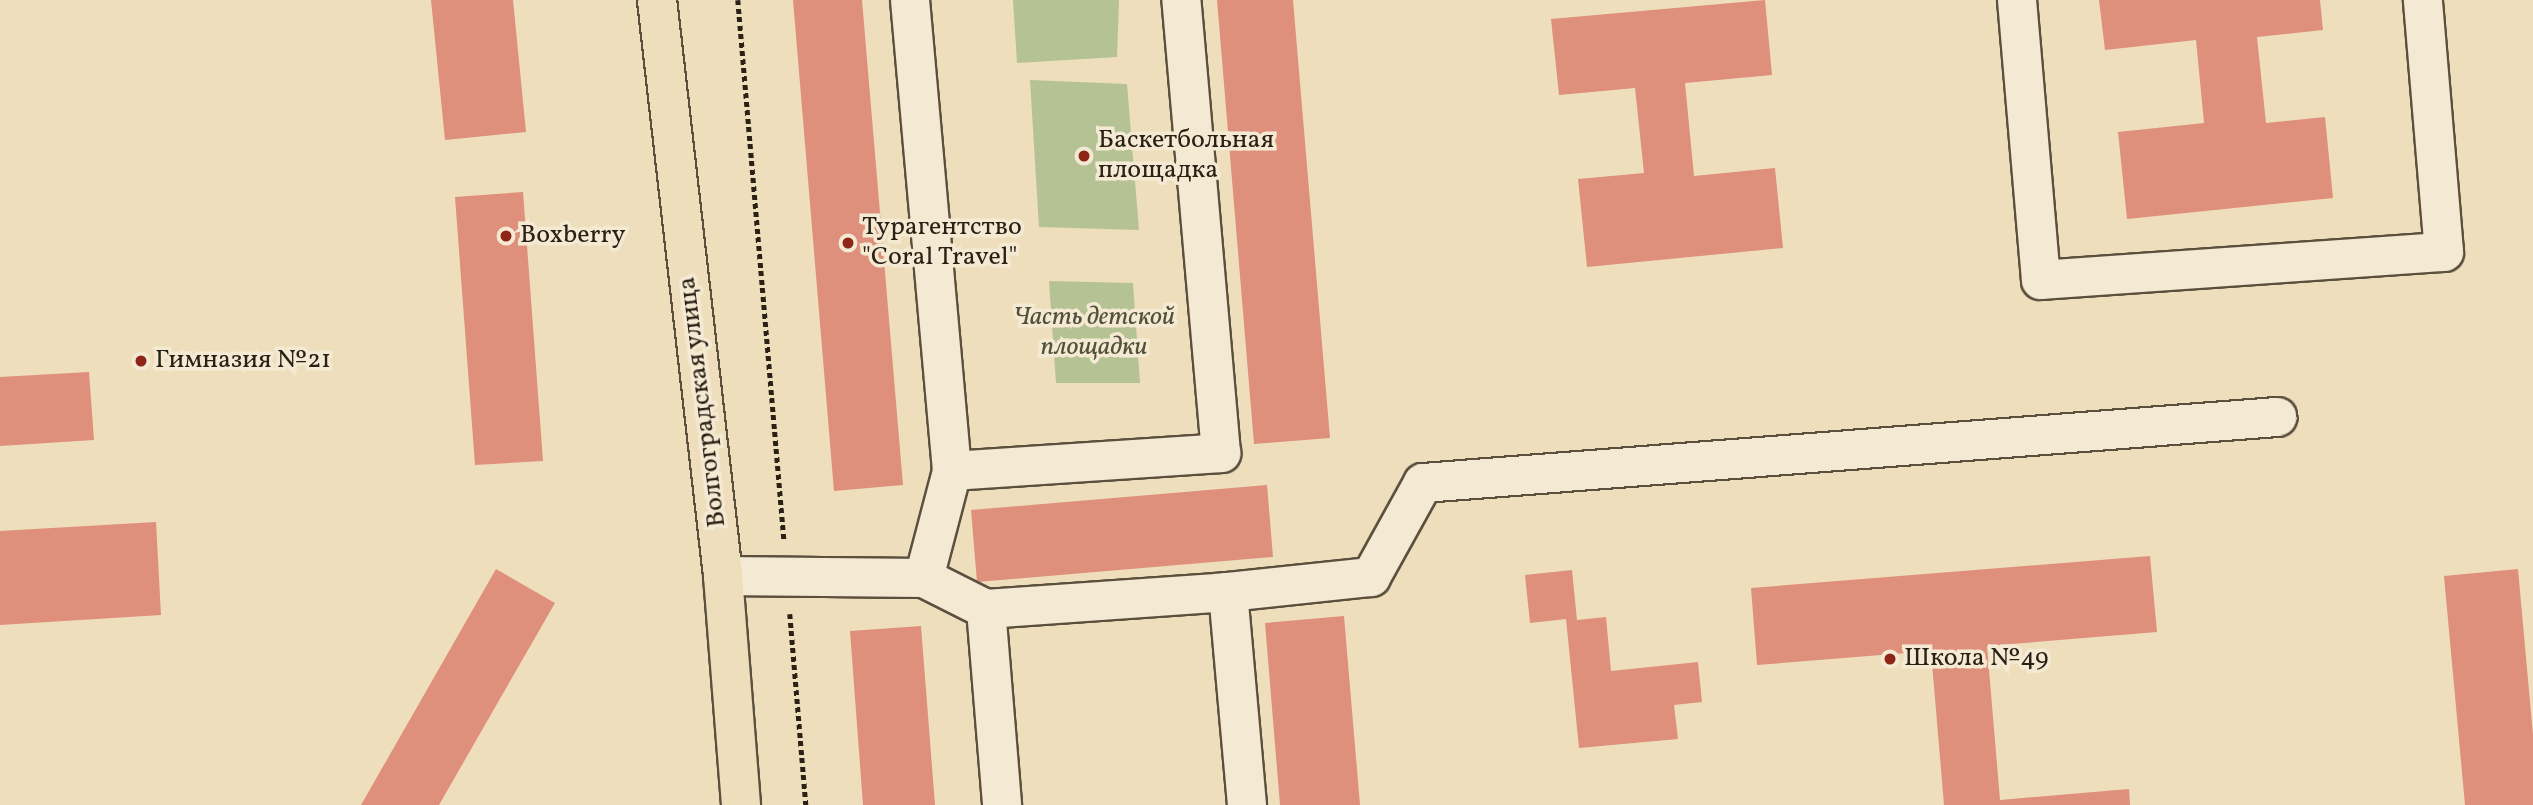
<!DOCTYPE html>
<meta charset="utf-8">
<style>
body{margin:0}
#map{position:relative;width:2533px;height:805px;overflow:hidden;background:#eedebc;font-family:Vollkorn,serif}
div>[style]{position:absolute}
.green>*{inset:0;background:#b4c294}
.building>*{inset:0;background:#de907c}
.path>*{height:4.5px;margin-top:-2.25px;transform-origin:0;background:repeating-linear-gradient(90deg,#2a2014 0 5px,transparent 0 8.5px)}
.roads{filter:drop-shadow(2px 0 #5b503e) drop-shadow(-2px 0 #5b503e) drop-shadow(0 2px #5b503e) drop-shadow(0 -2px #5b503e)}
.minor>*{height:38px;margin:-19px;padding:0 19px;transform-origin:19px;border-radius:19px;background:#f4ead3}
.major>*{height:38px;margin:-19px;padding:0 19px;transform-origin:19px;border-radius:19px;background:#eedebc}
.dots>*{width:19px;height:19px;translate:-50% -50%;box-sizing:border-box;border:4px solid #f4ead3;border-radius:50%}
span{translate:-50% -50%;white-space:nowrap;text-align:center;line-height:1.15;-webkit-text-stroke:7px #f4ead3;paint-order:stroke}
.poi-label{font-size:26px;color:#2a2014}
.left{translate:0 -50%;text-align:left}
.park-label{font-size:26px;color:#53513a;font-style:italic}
.street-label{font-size:26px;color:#2a2014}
</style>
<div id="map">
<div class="green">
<div style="clip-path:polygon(1013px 0,1119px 0,1117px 57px,1017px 63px)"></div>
<div style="clip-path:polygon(1030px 80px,1127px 84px,1139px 230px,1039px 227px)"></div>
<div style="clip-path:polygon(1049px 281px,1133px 283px,1140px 383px,1056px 383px)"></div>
</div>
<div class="building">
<div style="clip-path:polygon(431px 0,513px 0,526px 132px,445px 140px)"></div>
<div style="clip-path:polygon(793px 0,862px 0,903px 485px,834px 491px)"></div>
<div style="clip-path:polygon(1217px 0,1293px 0,1330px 438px,1254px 444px)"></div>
<div style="clip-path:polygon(1765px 0,1772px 75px,1685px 83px,1694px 176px,1775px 168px,1783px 248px,1587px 267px,1578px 179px,1644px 173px,1635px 88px,1559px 95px,1551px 19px)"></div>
<div style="clip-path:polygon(2099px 0,2320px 0,2323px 30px,2257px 37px,2266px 123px,2325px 117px,2333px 198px,2127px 219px,2118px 132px,2204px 123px,2196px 40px,2105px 50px)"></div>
<div style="clip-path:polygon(523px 192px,543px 461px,475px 465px,455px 197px)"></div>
<div style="clip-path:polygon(89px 372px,94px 440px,0 446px,0 377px)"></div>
<div style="clip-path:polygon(1267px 485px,1273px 557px,977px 582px,971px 510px)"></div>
<div style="clip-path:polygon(156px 522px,161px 615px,0 625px,0 531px)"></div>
<div style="clip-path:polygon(2150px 556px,2157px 632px,1987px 646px,2000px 800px,2129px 789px,2130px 805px,1944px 805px,1931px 651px,1757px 665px,1751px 588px)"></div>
<div style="clip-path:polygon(496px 569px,555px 603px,439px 805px,361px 805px)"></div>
<div style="clip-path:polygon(2518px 569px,2533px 735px,2533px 805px,2465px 805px,2444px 576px)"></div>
<div style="clip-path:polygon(1572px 570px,1577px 620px,1606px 617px,1611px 671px,1698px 662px,1702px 702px,1674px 705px,1678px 739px,1579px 748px,1566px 619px,1530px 623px,1525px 575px)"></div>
<div style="clip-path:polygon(1344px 616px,1360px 805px,1280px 805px,1265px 623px)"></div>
<div style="clip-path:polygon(921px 626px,935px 805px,863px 805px,850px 631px)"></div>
</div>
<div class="path">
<div style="left:738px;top:0;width:541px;rotate:85.12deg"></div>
<div style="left:790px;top:614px;width:192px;rotate:85.2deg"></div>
</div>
<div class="roads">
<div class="minor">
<div style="left:910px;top:0;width:473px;rotate:84.9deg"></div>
<div style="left:2017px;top:0;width:281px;rotate:85.1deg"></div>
<div style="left:2041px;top:280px;width:404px;rotate:-4deg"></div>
<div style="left:2444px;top:252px;width:253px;rotate:-94.8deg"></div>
<div style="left:723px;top:576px;width:201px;rotate:0.6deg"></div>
<div style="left:924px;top:578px;width:69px;rotate:26.6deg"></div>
<div style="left:986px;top:609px;width:243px;rotate:-4deg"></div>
<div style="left:1228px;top:592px;width:214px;rotate:84.9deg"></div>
<div style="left:924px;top:578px;width:111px;rotate:-75.3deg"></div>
<div style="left:952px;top:471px;width:270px;rotate:-3.8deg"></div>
<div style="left:1221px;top:453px;width:455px;rotate:-95deg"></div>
<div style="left:1228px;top:592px;width:144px;rotate:-6deg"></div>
<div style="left:1371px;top:577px;width:107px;rotate:-61deg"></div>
<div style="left:1423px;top:483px;width:857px;rotate:-4.42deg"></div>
<div style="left:986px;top:609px;width:197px;rotate:85.3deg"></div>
</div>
<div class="major">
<div style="left:657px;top:0;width:580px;rotate:83.46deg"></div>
<div style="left:723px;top:576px;width:230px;rotate:85.5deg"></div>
</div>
</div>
<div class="dots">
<div style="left:1084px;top:156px;background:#8f2418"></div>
<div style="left:506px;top:236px;background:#8f2418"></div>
<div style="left:848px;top:243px;background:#8f2418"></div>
<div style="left:141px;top:361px;background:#8f2418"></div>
<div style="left:1890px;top:659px;background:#8f2418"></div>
</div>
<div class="poi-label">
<span class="left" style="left:1098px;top:156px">Баскетбольная<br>площадка</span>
<span class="left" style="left:862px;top:243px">Турагентство<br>"Coral Travel"</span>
<span class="left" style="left:520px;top:236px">Boxberry</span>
<span class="left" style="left:155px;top:361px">Гимназия №21</span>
<span class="left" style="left:1904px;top:659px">Школа №49</span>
</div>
<div class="park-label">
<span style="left:1094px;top:333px">Часть детской<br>площадки</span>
</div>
<div class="street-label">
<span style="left:703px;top:402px;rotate:-97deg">Волгоградская улица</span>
</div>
</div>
